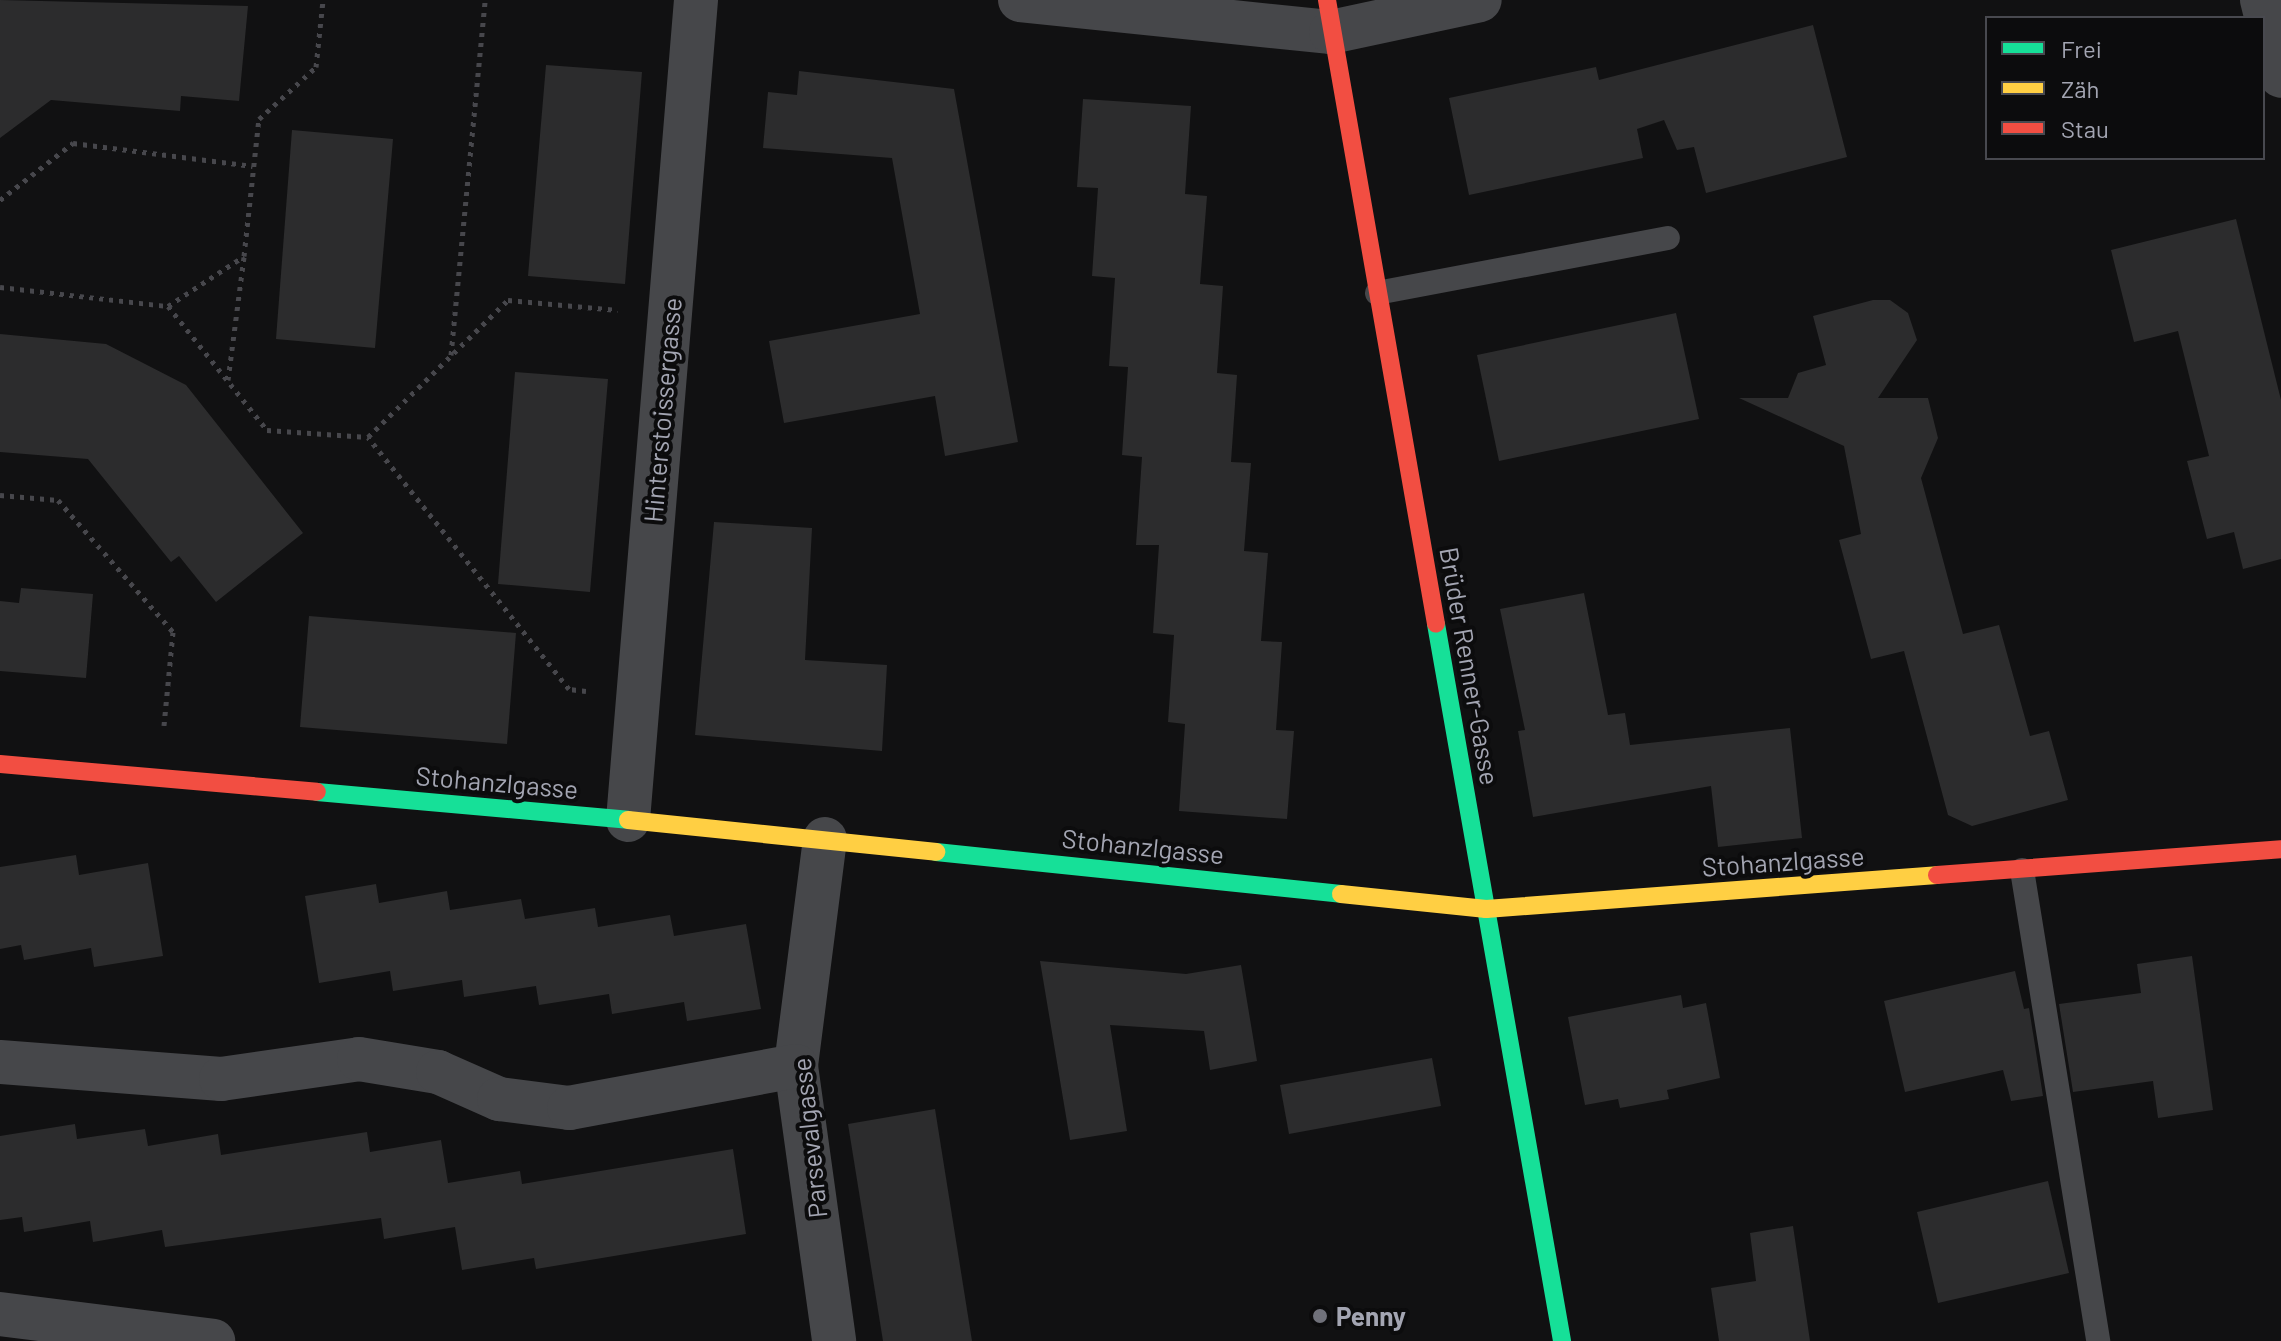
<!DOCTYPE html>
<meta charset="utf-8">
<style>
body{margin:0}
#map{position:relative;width:2281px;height:1341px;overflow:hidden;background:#111112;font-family:Barlow,sans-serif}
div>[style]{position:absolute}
.building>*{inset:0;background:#2c2c2d}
.path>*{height:5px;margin-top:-2.5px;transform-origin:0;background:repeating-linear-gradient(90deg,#47474c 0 4px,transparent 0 10px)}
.lane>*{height:24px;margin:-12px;padding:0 12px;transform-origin:12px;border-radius:12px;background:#46474a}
.street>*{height:44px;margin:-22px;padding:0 22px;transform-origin:22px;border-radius:22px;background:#46474a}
.fast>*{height:18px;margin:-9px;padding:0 9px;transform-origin:9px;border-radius:9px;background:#16e098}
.slow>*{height:18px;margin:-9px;padding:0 9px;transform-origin:9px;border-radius:9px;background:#ffcf43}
.jam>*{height:18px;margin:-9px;padding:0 9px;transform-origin:9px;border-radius:9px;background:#f24e42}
.dots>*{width:22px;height:22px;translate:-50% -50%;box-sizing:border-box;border:4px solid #0c0c0d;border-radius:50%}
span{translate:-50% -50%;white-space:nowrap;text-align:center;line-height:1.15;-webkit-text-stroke:8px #0c0c0d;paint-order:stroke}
.street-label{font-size:26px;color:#a3a5b2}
.poi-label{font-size:26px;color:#a3a5b2;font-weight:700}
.left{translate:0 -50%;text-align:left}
.legend{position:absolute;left:1985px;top:16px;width:280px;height:144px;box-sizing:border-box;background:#0c0c0d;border:2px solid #48494f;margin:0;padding:10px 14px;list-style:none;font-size:24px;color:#a3a5b2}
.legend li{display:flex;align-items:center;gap:16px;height:40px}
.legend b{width:40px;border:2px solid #48494f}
</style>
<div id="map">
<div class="building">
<div style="clip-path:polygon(0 0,248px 6px,239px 101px,181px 96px,180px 111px,51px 100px,0 138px)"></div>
<div style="clip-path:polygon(1813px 25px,1847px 157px,1706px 193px,1694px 147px,1677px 150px,1664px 120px,1637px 129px,1643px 158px,1469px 195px,1449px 98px,1596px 67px,1599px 80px)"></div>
<div style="clip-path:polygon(546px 65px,642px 72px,625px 284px,528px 276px)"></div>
<div style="clip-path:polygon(799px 71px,954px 89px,1018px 442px,945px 456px,935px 396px,784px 423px,769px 341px,920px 314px,892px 158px,763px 148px,768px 92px,797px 95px)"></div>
<div style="clip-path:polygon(1083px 99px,1191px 106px,1185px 194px,1207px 196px,1200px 284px,1223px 286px,1217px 373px,1237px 375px,1231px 462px,1251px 463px,1244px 551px,1268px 553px,1261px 641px,1282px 642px,1276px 730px,1294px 731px,1287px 819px,1179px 811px,1185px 724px,1168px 722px,1174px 635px,1153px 633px,1159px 545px,1136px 545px,1142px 457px,1122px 455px,1128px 367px,1109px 366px,1115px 278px,1092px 276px,1098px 188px,1077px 187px)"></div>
<div style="clip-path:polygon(292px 130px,393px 139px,375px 348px,276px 339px)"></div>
<div style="clip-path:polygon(2236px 219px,2281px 400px,2281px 559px,2243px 569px,2234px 532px,2207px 539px,2187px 461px,2209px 456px,2178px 331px,2134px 342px,2111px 250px)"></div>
<div style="clip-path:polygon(1873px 300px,1890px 300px,1908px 313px,1917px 340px,1878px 398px,1928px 398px,1938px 438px,1921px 478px,1963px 634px,1999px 625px,2030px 736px,2049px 731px,2068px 800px,1972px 826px,1948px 815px,1904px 651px,1871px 659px,1839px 540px,1861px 534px,1844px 446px,1739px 398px,1788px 398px,1798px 373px,1826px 365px,1813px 316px)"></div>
<div style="clip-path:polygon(1676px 313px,1699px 419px,1499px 461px,1477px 355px)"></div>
<div style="clip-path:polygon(0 334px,106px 344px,186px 385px,303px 533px,216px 602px,179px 556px,171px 562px,88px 459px,0 452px)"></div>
<div style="clip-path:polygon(515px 372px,608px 379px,590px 592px,498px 584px)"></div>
<div style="clip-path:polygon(714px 522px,812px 528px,805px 660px,887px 665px,882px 751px,695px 735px)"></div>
<div style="clip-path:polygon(21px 588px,93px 594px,86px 678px,0 671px,0 601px,19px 603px)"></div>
<div style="clip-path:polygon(1584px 593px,1608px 715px,1625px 713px,1630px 745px,1790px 728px,1802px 838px,1718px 847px,1711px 786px,1533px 817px,1518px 731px,1525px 730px,1500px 609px)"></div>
<div style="clip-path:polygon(309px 616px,516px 633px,507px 744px,300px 727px)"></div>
<div style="clip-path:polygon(76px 855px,79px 875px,148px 863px,163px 956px,94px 967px,91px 948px,24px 960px,21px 945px,0 949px,0 867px)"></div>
<div style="clip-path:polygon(376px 884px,379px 903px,447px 891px,450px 910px,521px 899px,525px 919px,595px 908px,598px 927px,670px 915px,674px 936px,746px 924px,761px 1009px,687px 1021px,684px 1002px,612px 1014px,609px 994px,539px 1005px,536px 986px,464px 997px,462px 980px,393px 991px,390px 971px,319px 983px,305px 896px)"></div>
<div style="clip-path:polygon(2192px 956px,2213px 1110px,2158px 1118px,2153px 1081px,2073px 1092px,2059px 1004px,2141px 993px,2137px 964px)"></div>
<div style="clip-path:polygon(1040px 961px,1186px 974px,1241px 965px,1257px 1061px,1210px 1070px,1204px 1031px,1110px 1025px,1127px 1131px,1070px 1140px)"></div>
<div style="clip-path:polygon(2015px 971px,2024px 1009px,2029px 1008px,2043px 1096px,2011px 1101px,2003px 1070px,1905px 1092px,1884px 1001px)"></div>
<div style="clip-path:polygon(1681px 995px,1683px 1008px,1706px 1003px,1720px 1078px,1667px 1090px,1669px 1099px,1620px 1108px,1618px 1099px,1585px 1105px,1568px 1017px)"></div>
<div style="clip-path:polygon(1432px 1058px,1441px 1106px,1289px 1134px,1280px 1085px)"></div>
<div style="clip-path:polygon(935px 1109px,972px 1341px,883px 1341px,848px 1124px)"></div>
<div style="clip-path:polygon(75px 1124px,77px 1139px,145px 1129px,148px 1146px,218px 1134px,221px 1155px,367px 1132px,370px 1152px,441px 1140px,448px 1183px,520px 1171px,522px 1184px,733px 1149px,746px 1234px,536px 1269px,534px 1258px,462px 1270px,455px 1227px,384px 1239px,381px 1218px,165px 1247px,162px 1230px,93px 1242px,90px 1221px,24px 1232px,22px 1217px,0 1220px,0 1136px)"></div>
<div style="clip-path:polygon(2048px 1181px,2069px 1273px,1938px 1303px,1917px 1212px)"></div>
<div style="clip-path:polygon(1793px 1226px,1810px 1341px,1719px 1341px,1711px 1288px,1756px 1281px,1750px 1233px)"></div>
</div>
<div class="path">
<div style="left:0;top:200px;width:93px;rotate:-38deg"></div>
<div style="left:73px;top:143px;width:181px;rotate:7.3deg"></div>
<div style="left:0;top:287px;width:169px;rotate:6.5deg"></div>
<div style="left:168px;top:306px;width:159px;rotate:51.4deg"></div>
<div style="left:267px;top:430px;width:101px;rotate:4deg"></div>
<div style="left:168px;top:306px;width:91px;rotate:-33.3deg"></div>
<div style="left:244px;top:256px;width:138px;rotate:-83.8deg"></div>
<div style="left:259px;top:119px;width:77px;rotate:-42.4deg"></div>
<div style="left:316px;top:67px;width:67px;rotate:-84deg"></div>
<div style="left:451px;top:355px;width:357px;rotate:-84.5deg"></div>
<div style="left:228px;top:380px;width:124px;rotate:-82.6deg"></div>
<div style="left:0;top:495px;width:58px;rotate:4.9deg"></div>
<div style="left:58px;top:500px;width:175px;rotate:48.9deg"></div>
<div style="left:173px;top:632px;width:94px;rotate:95.5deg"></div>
<div style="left:586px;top:691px;width:17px;rotate:-173deg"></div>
<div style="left:569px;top:689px;width:322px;rotate:-128.6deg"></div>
<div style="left:368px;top:437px;width:196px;rotate:-44.4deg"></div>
<div style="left:508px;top:300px;width:110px;rotate:5.2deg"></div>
</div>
<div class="lane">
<div style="left:1377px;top:293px;width:296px;rotate:-10.7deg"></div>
<div style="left:2022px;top:870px;width:477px;rotate:80.8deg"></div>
</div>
<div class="street">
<div style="left:1020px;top:0;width:313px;rotate:5.9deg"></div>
<div style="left:1331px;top:32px;width:152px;rotate:-12.1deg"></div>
<div style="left:2262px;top:0;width:78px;rotate:76deg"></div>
<div style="left:628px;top:820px;width:823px;rotate:-85.26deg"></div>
<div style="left:825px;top:839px;width:229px;rotate:97.3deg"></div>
<div style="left:796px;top:1066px;width:278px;rotate:82.1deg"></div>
<div style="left:0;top:1062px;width:222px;rotate:4.4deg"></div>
<div style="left:221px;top:1079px;width:139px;rotate:-8.2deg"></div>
<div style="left:359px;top:1059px;width:80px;rotate:9.3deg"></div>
<div style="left:438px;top:1072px;width:67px;rotate:23.9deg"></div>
<div style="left:499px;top:1099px;width:71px;rotate:7.3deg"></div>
<div style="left:569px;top:1108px;width:231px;rotate:-10.5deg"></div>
<div style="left:0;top:1314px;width:215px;rotate:7.2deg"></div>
</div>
<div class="fast">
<div style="left:1436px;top:624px;width:728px;rotate:80.03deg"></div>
<div style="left:317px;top:792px;width:312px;rotate:5.1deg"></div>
<div style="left:936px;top:852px;width:407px;rotate:5.9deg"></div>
</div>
<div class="slow">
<div style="left:628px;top:820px;width:310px;rotate:5.9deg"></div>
<div style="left:1341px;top:894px;width:146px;rotate:5.9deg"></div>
<div style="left:1486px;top:909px;width:452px;rotate:-4.3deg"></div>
</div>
<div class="jam">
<div style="left:1327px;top:0;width:633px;rotate:80.09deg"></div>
<div style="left:0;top:764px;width:318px;rotate:5deg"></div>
<div style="left:1937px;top:875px;width:345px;rotate:-4.3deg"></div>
</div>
<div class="dots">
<div style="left:1320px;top:1316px;background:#70717a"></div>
</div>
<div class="street-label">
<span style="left:662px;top:410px;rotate:-85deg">Hinterstoissergasse</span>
<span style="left:1470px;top:666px;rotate:80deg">Brüder Renner-Gasse</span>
<span style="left:497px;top:782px;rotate:5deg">Stohanzlgasse</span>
<span style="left:1143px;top:846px;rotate:6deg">Stohanzlgasse</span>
<span style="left:1783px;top:861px;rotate:-4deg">Stohanzlgasse</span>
<span style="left:809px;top:1138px;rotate:-96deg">Parsevalgasse</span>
</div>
<div class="poi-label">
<span class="left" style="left:1336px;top:1316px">Penny</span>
</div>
<ul class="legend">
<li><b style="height:10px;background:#16e098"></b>Frei</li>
<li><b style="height:10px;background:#ffcf43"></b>Zäh</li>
<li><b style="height:10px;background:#f24e42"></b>Stau</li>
</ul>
</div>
